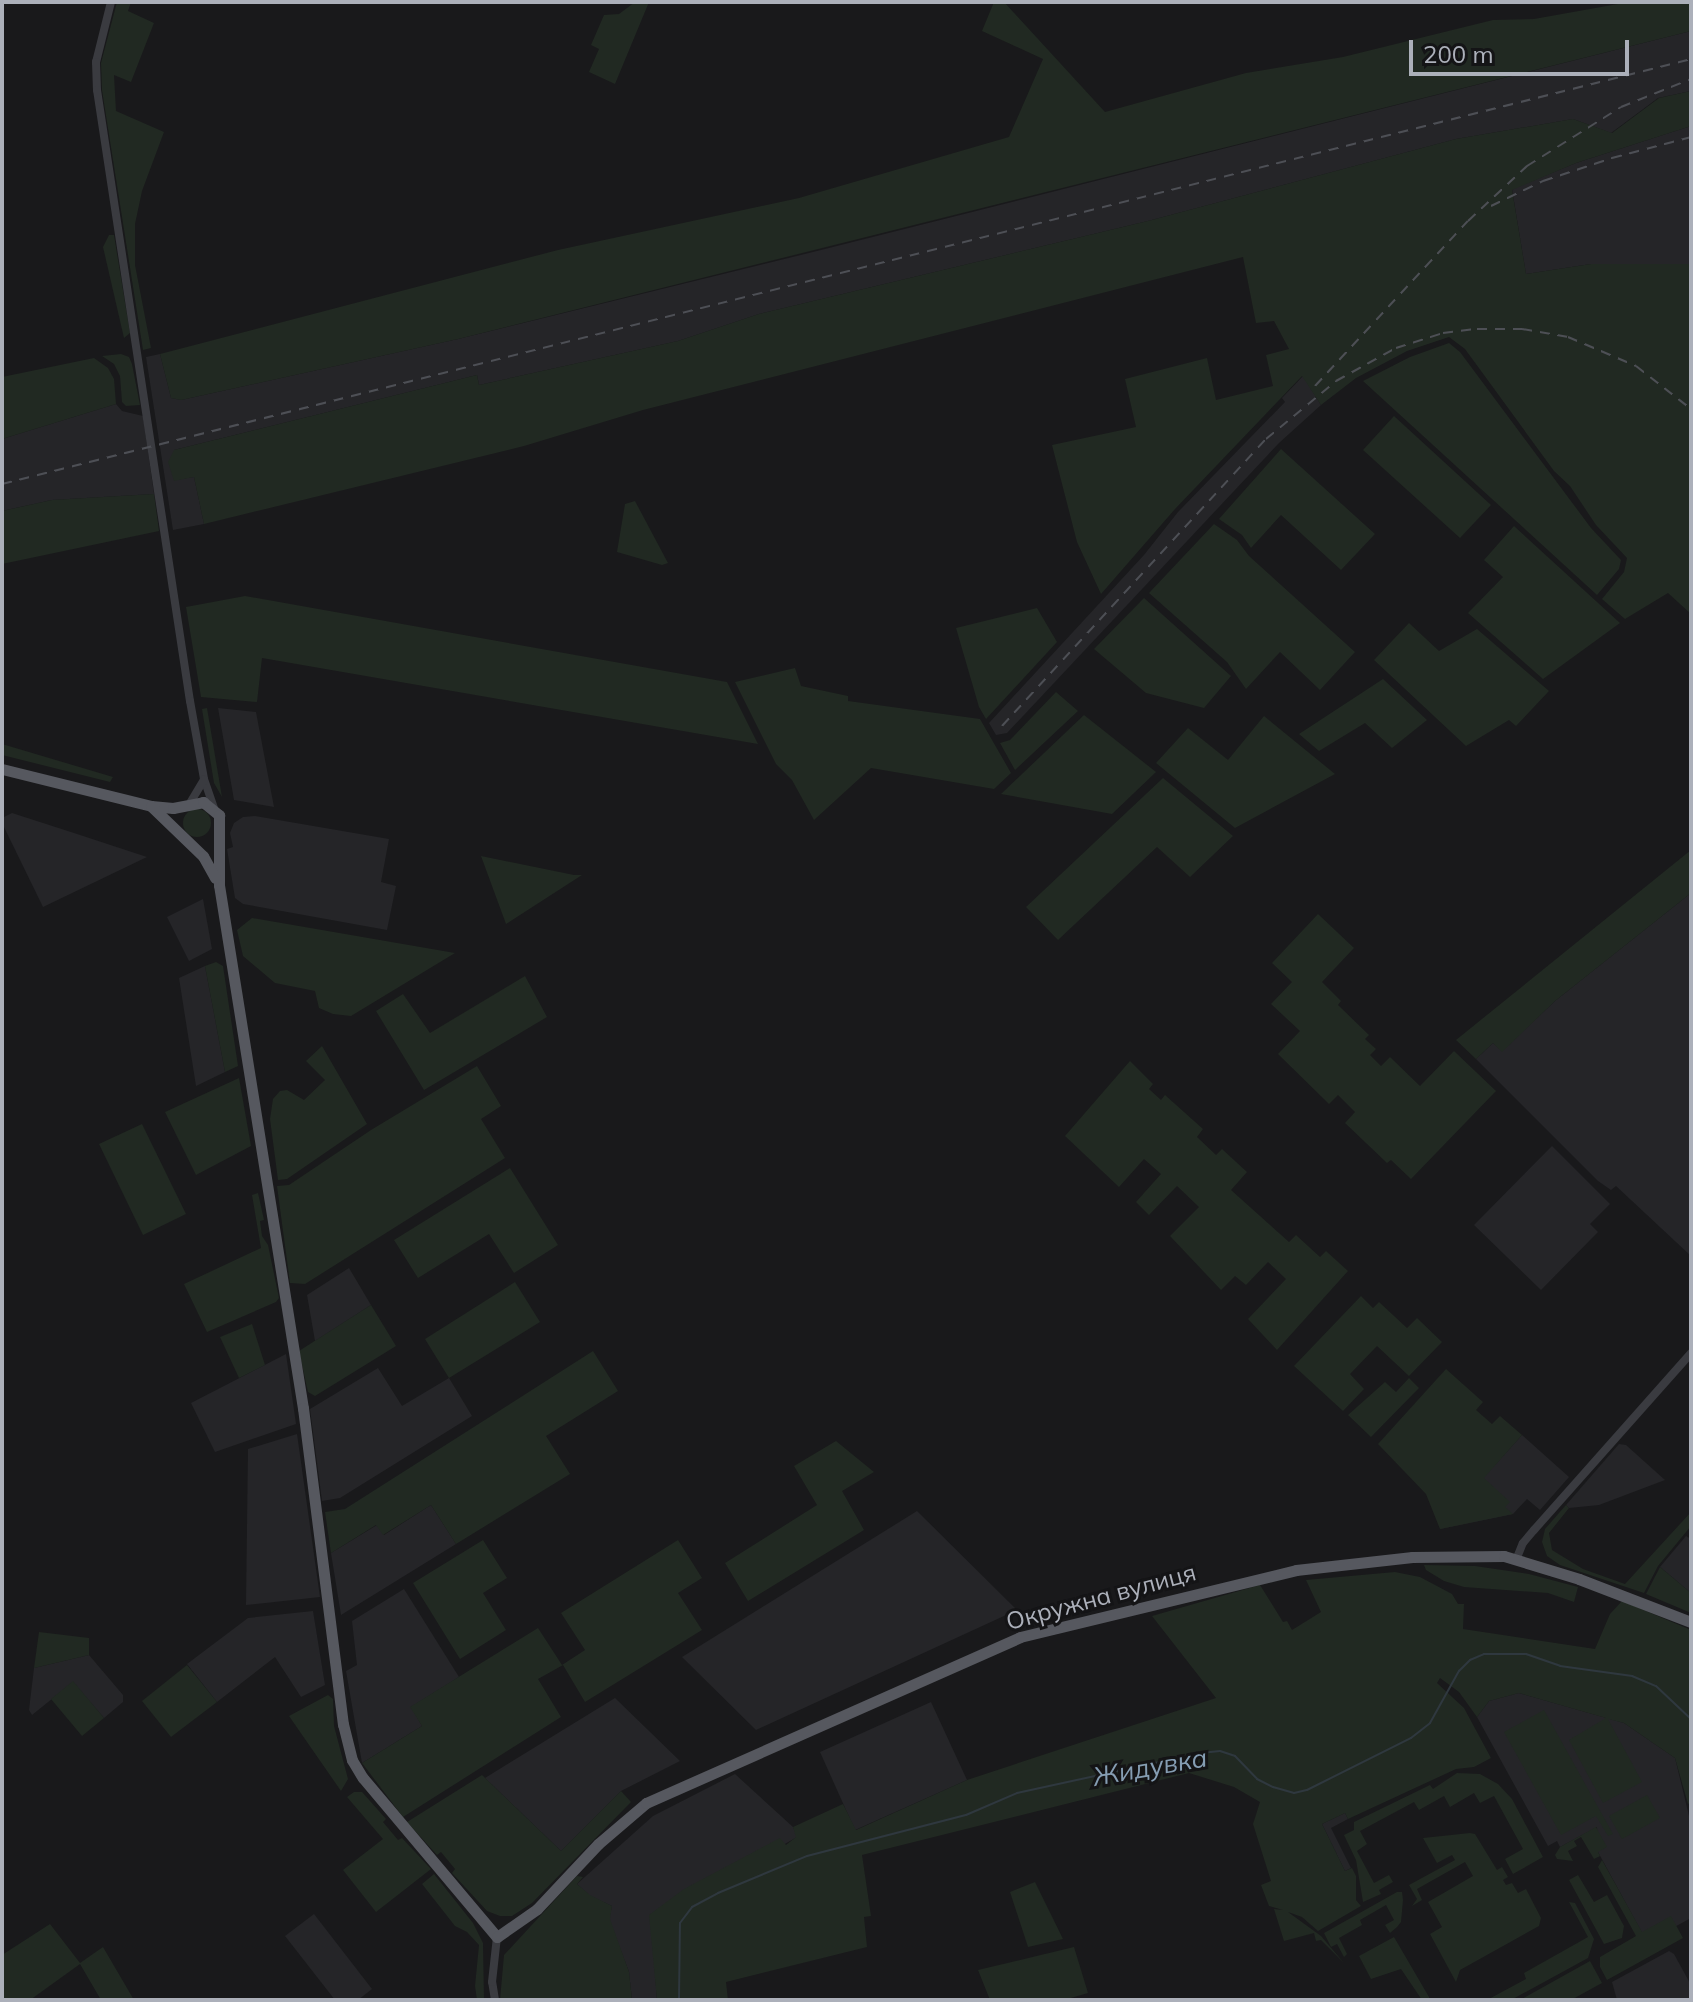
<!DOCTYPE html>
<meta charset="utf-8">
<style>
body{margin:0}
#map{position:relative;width:1693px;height:2002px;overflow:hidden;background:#19191b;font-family:Mulish,sans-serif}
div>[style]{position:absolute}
.built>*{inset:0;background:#252528}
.green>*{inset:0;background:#212922}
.round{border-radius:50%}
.stream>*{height:2px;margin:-1px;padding:0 1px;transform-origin:1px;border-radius:1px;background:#2f383f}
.tertiary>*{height:8px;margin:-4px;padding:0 4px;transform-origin:4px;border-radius:4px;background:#3a3b40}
.primary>*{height:11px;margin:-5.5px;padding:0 5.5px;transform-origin:5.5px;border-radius:5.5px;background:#56585f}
.rail>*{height:2px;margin-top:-1px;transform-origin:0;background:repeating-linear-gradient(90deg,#4d4f55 0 10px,transparent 0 18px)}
span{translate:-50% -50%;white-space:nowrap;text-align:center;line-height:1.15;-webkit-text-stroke:6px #141416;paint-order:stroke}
.street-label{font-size:24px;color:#acb0ba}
.water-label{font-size:26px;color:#859db3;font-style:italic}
.frame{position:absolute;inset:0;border:4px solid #acb0ba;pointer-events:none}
.scale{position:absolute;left:1409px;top:40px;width:220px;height:36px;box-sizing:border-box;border:4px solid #acb0ba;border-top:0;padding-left:10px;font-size:24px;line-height:28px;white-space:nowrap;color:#acb0ba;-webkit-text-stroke:6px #141416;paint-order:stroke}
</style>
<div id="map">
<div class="built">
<div style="clip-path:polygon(1691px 31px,1691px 91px,1658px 98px,1611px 133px,1573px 119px,1456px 139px,1148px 221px,759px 314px,678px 341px,479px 385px,477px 375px,174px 450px,174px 480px,194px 477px,204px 524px,173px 530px,146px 357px,160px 354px,171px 398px,181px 400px,458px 339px,813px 252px)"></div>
<div style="clip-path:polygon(1691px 126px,1691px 264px,1591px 264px,1526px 274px,1512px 189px,1576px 163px)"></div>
<div style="clip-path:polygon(1303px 376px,1321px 405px,1279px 443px,1007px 733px,996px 735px,989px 723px,1144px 555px,1178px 512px,1285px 402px,1282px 398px)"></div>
<div style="clip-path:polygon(116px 404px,122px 411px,143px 416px,154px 494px,52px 500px,2px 511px,2px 439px)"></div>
<div style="clip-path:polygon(218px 708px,256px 712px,274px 807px,234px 800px)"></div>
<div style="clip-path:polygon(12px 813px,74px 833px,147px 857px,43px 907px,2px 823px,2px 818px)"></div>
<div style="clip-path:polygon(255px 816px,389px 839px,381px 882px,396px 886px,387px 930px,243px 904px,235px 898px,227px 849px,233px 847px,230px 833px,234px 823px,243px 817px)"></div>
<div style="clip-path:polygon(1691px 893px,1691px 1256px,1616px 1186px,1611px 1190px,1598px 1181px,1476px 1059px,1493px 1043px,1502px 1051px,1555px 1001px)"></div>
<div style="clip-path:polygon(203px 899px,212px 949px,189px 961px,167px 917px)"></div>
<div style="clip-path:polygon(205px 966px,225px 1072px,196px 1086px,179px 978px)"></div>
<div style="clip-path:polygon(1552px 1146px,1610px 1204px,1590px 1224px,1598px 1232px,1541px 1290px,1474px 1225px)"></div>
<div style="clip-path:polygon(349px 1268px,371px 1305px,315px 1341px,307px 1295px)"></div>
<div style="clip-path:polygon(286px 1354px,296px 1424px,215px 1452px,191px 1403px)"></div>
<div style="clip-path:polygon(378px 1368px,402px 1406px,449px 1378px,472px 1416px,340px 1498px,322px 1501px,310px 1409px)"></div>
<div style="clip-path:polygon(297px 1434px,320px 1597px,246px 1605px,248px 1449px)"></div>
<div style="clip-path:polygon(1522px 1435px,1569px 1477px,1540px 1510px,1527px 1499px,1513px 1514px,1440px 1529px,1471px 1445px,1495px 1465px)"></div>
<div style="clip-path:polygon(1619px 1444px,1626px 1445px,1665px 1480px,1599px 1505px,1569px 1508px,1566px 1505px)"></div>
<div style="clip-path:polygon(431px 1505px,456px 1544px,341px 1615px,331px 1553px,377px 1525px,384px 1535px)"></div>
<div style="clip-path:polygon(917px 1511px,1017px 1610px,756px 1730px,682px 1657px)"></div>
<div style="clip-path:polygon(1686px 1536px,1691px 1539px,1691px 1593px,1660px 1567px)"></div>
<div style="clip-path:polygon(404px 1589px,459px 1677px,411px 1707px,422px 1726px,362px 1763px,346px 1671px,357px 1665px,352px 1621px)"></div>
<div style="clip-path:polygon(313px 1611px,325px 1685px,301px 1697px,275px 1657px,217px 1702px,187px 1664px,248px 1618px)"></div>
<div style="clip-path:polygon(89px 1655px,123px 1695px,123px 1702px,104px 1718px,73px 1682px,32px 1715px,29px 1710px,34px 1668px)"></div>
<div style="clip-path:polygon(1519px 1693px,1624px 1723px,1675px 1758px,1691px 1824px,1691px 1918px,1647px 1942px,1598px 1852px,1597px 1827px,1560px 1847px,1557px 1841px,1548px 1846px,1477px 1717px,1489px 1701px)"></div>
<div style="clip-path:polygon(615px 1698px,680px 1761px,621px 1791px,561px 1851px,485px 1778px)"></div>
<div style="clip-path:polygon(931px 1702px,967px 1780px,855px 1830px,820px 1752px)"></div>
<div style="clip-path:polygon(735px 1774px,793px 1827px,797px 1837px,651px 1920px,657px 2000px,632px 2000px,629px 1972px,609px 1919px,612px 1906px,590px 1896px,577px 1884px,653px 1816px)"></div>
<div style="clip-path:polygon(1345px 1813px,1348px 1819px,1331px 1828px,1351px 1868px,1345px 1871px,1322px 1824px)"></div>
<div style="clip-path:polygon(314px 1914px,372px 1989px,358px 2000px,335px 2000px,285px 1936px)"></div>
<div style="clip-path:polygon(1669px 1951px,1674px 1954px,1691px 1985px,1691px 2000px,1617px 2000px,1612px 1982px)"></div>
</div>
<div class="green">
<div style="clip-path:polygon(117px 2px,131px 2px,128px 11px,154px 23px,131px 82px,114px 75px,116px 111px,164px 132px,142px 191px,135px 224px,135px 265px,151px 348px,143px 350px,102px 90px,101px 63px)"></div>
<div style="clip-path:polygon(635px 2px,649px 2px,615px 84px,589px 72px,599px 49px,591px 45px,604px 15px,619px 14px)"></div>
<div style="clip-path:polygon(994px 2px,1004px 2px,1105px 112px,1246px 73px,1343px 57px,1493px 20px,1534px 19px,1629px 2px,1691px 2px,1691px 31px,458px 339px,181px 400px,171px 398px,160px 354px,558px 250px,799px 198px,1009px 137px,1043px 59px,982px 31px)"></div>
<div style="clip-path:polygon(1691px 91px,1691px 126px,1576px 163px,1512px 190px,1526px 274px,1591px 264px,1691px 264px,1691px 614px,1668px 593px,1625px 619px,1602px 599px,1624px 572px,1627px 558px,1596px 525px,1570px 486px,1554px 471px,1465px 349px,1449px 337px,1407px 351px,1356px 378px,1321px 405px,1302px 376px,1175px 509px,1101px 594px,1077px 542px,1052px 445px,1136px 427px,1125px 379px,1207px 358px,1216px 400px,1273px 386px,1266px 355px,1289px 349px,1274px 321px,1256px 323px,1243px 257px,643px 410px,524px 446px,204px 524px,194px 477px,174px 481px,168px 462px,174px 450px,477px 375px,479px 385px,678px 341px,759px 314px,1148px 221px,1456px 139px,1573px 119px,1612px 133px,1659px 98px)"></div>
<div style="clip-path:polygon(109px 235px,114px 235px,130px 333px,124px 338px,103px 247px)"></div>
<div style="clip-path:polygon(1449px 343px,1460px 352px,1591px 528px,1621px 560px,1619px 569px,1597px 595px,1363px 381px,1410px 357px)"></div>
<div style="clip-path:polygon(121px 354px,129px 357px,132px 364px,140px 405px,126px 406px,122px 402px,120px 376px,114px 364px,102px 356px)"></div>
<div style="clip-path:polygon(94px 358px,108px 368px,114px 379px,116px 404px,2px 439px,2px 377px)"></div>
<div style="clip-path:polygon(1394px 416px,1491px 505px,1460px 538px,1363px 450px)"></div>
<div style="clip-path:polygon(1281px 449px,1375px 534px,1341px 570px,1281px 515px,1251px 548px,1242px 535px,1219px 519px)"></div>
<div style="clip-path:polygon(154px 494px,159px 531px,2px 564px,2px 511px,52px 500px)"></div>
<div style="clip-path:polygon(635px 501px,668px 563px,662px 565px,617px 552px,625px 504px)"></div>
<div style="clip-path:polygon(1214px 524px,1237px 540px,1249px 556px,1355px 652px,1320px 690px,1280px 652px,1246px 689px,1227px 662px,1149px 593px)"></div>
<div style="clip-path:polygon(1514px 526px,1620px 623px,1543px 679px,1468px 613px,1503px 577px,1484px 560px)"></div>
<div style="clip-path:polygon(245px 596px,727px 682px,758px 744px,262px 658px,257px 702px,201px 697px,186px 607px)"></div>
<div style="clip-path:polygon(1144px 598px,1231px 676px,1204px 708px,1146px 693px,1094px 649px)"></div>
<div style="clip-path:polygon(1037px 608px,1057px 642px,986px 719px,979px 707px,956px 628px)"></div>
<div style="clip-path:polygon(1409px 623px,1439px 651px,1477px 629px,1549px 691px,1516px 726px,1509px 720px,1466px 746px,1374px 660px)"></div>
<div style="clip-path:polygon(795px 668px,801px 686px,848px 696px,848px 701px,980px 719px,1011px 773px,994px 789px,871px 768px,814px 820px,792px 780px,776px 764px,735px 682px)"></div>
<div style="clip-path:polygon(1383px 679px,1427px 720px,1392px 748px,1365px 723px,1319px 751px,1299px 734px)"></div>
<div style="clip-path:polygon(1056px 692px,1078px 711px,1015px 770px,1000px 743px,1010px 740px)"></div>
<div style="clip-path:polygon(207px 708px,222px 797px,214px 783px,202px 709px)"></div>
<div style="clip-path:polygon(1084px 715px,1156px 772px,1112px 814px,1001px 794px)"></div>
<div style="clip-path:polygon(1264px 716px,1335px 774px,1235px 828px,1156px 763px,1188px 728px,1228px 760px)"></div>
<div style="clip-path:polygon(2px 744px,113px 777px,110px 782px,2px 755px)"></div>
<div style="clip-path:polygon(1163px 778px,1233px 836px,1190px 877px,1157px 847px,1058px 940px,1026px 907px)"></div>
<div class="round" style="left:183px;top:809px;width:28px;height:28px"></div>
<div style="clip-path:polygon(1691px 850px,1691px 893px,1555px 1001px,1502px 1052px,1493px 1043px,1476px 1059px,1456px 1040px)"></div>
<div style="clip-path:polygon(481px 856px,574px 875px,582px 875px,506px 924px)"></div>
<div style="clip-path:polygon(1318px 914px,1354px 948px,1322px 982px,1341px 1001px,1338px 1005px,1369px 1035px,1365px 1039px,1376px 1049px,1370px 1055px,1381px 1066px,1390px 1057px,1420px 1086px,1454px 1051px,1496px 1091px,1411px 1179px,1391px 1160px,1387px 1163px,1345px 1123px,1355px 1112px,1338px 1095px,1329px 1104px,1278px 1054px,1300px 1031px,1271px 1004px,1292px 982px,1272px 963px)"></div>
<div style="clip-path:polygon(252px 918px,455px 953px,351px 1016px,333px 1014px,319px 1008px,315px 991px,275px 983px,243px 956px,237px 930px)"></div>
<div style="clip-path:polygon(216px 962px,223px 966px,238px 1066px,225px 1072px,205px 966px)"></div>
<div style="clip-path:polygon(525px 976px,547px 1017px,424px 1090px,376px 1011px,403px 994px,430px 1033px)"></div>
<div style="clip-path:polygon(322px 1046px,367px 1124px,287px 1179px,278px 1180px,270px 1119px,273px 1099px,280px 1091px,287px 1090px,304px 1100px,325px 1080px,306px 1061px)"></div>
<div style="clip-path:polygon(1130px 1061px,1153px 1084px,1149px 1089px,1161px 1100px,1165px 1095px,1203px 1129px,1197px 1137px,1216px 1155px,1222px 1149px,1247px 1172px,1231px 1190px,1289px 1242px,1296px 1235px,1320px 1257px,1326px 1251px,1348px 1271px,1277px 1350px,1248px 1319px,1286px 1279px,1268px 1262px,1246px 1285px,1235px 1276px,1221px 1290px,1170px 1236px,1199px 1207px,1177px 1186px,1149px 1215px,1136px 1202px,1161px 1174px,1144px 1159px,1119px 1187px,1065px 1136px)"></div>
<div style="clip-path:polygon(477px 1066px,501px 1106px,481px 1119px,505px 1158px,305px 1284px,290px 1283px,277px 1186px,289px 1185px,371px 1130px)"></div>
<div style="clip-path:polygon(239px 1078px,251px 1146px,196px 1175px,165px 1112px)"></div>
<div style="clip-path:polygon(142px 1124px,186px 1214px,143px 1235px,99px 1144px)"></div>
<div style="clip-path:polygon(510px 1168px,558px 1245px,514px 1273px,489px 1234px,418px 1278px,394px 1240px)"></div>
<div style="clip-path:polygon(258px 1193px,264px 1220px,260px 1221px,262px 1236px,268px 1245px,279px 1298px,276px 1302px,207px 1332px,184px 1284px,261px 1248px,252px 1195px)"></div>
<div style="clip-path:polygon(515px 1282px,540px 1322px,449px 1378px,425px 1339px)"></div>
<div style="clip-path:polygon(1361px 1296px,1373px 1308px,1379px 1302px,1407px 1328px,1417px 1318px,1442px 1342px,1409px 1376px,1377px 1346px,1350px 1374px,1364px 1389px,1343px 1411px,1294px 1366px)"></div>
<div style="clip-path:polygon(371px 1305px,396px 1346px,315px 1396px,308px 1392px,299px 1351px)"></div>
<div style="clip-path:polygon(252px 1324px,265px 1365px,239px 1378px,220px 1337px)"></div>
<div style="clip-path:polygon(593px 1351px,618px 1391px,546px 1436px,570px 1474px,456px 1544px,431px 1505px,383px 1535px,376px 1525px,331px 1553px,325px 1512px,345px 1509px)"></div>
<div style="clip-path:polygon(1446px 1369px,1483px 1402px,1476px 1410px,1492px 1424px,1500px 1416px,1522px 1435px,1484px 1478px,1510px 1502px,1505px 1507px,1513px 1514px,1440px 1529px,1426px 1494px,1378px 1444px)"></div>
<div style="clip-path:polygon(1409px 1378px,1419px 1388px,1371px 1437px,1348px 1415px,1385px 1382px,1396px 1392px)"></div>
<div style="clip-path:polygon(836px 1441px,874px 1472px,842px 1491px,864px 1530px,748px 1601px,725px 1563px,817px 1505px,794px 1466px)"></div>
<div style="clip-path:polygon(1566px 1505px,1569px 1508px,1549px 1533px,1552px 1550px,1583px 1569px,1625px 1584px,1691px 1512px,1691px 1526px,1658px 1566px,1644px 1593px,1560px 1565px,1547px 1556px,1542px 1542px,1545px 1529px)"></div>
<div style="clip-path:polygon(483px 1540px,507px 1578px,483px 1593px,506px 1630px,460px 1659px,413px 1583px)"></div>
<div style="clip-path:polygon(678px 1540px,702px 1578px,678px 1593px,702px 1630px,585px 1702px,563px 1665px,538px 1679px,561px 1717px,403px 1817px,362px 1763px,422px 1726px,410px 1707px,538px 1628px,562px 1665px,585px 1650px,561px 1613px)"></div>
<div style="clip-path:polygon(1424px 1565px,1475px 1566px,1529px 1574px,1578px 1587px,1574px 1602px,1548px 1593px,1464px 1587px,1444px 1581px,1426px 1570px)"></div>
<div style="clip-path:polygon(1660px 1567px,1691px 1593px,1691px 1613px,1646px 1594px)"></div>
<div style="clip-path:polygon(1395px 1572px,1420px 1577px,1452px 1594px,1458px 1604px,1464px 1604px,1463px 1629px,1595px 1649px,1610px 1614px,1622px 1601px,1691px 1630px,1691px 1802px,1688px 1804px,1675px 1758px,1624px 1723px,1608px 1719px,1642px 1782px,1603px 1803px,1569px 1740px,1606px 1718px,1519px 1693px,1489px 1701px,1477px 1717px,1459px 1692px,1440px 1678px,1437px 1683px,1464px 1708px,1491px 1758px,1474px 1767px,1456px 1769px,1348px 1819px,1345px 1813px,1322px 1824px,1345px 1871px,1352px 1868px,1356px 1876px,1356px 1900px,1361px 1906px,1318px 1931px,1302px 1917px,1288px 1912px,1321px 1936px,1344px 1963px,1321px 1940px,1316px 1941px,1314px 1933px,1284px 1941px,1274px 1909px,1283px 1910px,1269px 1906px,1261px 1885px,1271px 1881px,1253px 1824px,1260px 1802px,1234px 1787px,1189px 1773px,862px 1855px,871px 1916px,864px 1917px,867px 1947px,726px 1982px,728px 2000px,657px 2000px,649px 1915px,684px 1889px,780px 1838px,786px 1845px,796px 1837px,793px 1827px,843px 1804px,856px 1830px,967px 1780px,1216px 1698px,1152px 1616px,1260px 1585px,1283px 1622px,1287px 1621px,1292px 1630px,1321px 1612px,1306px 1580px)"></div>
<div style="clip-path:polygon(39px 1632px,89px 1638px,89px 1655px,34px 1668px)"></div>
<div style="clip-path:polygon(187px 1665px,217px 1702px,171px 1737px,142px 1701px)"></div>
<div style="clip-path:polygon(73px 1681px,104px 1718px,82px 1736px,51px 1699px)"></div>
<div style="clip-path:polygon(328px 1695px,333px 1699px,334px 1726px,348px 1779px,341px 1791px,289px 1716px)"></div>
<div style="clip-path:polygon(1544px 1710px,1613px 1834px,1608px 1836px,1596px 1816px,1561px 1835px,1504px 1732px)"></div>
<div style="clip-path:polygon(1457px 1773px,1480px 1774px,1498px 1784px,1512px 1799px,1543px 1857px,1513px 1874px,1505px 1859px,1523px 1849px,1494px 1796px,1480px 1803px,1474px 1793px,1450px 1807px,1444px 1796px,1419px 1810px,1414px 1802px,1360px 1831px,1367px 1844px,1357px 1851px,1374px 1883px,1389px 1875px,1393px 1882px,1379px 1890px,1381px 1894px,1363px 1902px,1356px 1860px,1344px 1835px,1354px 1830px,1354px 1822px,1430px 1785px,1433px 1789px)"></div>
<div style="clip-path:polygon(482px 1775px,561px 1851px,621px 1791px,631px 1802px,532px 1903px,512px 1916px,500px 1916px,487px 1911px,452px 1873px,455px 1869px,441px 1852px,437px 1855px,407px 1822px)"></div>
<div style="clip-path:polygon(354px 1792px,362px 1792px,386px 1819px,383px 1822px,398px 1840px,402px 1838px,431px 1869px,376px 1912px,343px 1870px,383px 1839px,347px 1797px)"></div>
<div style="clip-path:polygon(1647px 1795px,1660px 1818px,1622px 1839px,1609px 1816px)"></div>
<div style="clip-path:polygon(1596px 1827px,1607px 1847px,1598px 1852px,1600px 1856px,1594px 1859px,1581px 1837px,1574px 1841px,1577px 1846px,1568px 1851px,1573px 1861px,1557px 1859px,1555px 1855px,1560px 1847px)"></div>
<div style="clip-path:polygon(1470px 1833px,1475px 1834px,1497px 1870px,1502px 1867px,1508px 1877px,1503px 1880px,1506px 1885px,1512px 1883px,1518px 1893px,1526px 1889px,1541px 1918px,1539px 1926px,1460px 1970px,1456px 1982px,1430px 1934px,1442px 1927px,1428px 1902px,1473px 1876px,1465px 1862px,1417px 1889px,1422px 1900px,1412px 1906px,1417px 1899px,1409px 1885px,1455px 1860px,1452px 1855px,1437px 1863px,1423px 1838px)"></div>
<div style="clip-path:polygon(1602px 1860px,1642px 1932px,1671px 1916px,1683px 1938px,1607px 1980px,1600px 1967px,1600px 1957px,1636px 1936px,1598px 1867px)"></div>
<div style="clip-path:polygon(434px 1874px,473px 1923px,483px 1943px,484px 2000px,477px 2000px,475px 1986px,479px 1945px,467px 1932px,455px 1926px,422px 1884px)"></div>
<div style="clip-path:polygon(1578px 1875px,1594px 1902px,1607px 1895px,1624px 1926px,1622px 1938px,1604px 1944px,1569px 1880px)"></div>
<div style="clip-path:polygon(577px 1876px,583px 1877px,577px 1884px,590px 1895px,612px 1906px,610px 1919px,629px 1972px,632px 2000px,500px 2000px,504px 1955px)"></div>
<div style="clip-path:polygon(1035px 1882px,1063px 1939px,1028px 1947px,1010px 1892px)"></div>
<div style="clip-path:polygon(1397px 1892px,1402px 1892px,1403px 1900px,1401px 1922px,1397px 1927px,1390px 1933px,1385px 1925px,1394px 1920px,1386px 1905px,1360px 1920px,1362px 1925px,1339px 1938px,1347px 1954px,1344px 1957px,1337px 1944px,1331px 1947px,1324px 1933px)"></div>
<div style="clip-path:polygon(1569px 1902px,1575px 1903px,1594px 1939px,1588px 1958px,1511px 2000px,1487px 2000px,1526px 1979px,1524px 1973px,1588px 1937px)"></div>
<div style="clip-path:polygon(50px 1924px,80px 1963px,103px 1947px,134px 2000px,101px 2000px,80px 1964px,30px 2000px,2px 2000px,2px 1955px)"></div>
<div style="clip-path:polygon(1394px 1937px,1429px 1997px,1429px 2000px,1422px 2000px,1401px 1969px,1371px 1979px,1359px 1956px)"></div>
<div style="clip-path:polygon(1074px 1947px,1088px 1993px,1064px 2000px,990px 2000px,978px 1970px)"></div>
<div style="clip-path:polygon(1590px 1961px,1602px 1983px,1571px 2000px,1520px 2000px)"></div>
</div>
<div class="stream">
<div style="left:679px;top:2000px;width:77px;rotate:-89.3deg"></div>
<div style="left:680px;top:1923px;width:20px;rotate:-53deg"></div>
<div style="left:692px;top:1907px;width:30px;rotate:-28deg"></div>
<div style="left:718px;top:1893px;width:96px;rotate:-22.6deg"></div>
<div style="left:807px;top:1856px;width:164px;rotate:-14.5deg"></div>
<div style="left:966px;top:1815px;width:56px;rotate:-23.3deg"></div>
<div style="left:1017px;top:1793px;width:188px;rotate:-12.3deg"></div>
<div style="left:1201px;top:1753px;width:19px;rotate:-6deg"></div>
<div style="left:1220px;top:1751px;width:16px;rotate:18deg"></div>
<div style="left:1235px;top:1756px;width:32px;rotate:46deg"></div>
<div style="left:1257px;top:1779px;width:18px;rotate:27deg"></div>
<div style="left:1273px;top:1787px;width:22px;rotate:16deg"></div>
<div style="left:1294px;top:1793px;width:13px;rotate:-13deg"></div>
<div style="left:1307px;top:1790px;width:116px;rotate:-26.6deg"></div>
<div style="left:1411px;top:1738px;width:24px;rotate:-38deg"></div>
<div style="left:1430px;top:1723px;width:60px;rotate:-60.9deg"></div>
<div style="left:1459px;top:1671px;width:16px;rotate:-45deg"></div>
<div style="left:1470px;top:1660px;width:15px;rotate:-23deg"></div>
<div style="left:1484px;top:1654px;width:42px"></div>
<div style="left:1526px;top:1654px;width:36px;rotate:19deg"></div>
<div style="left:1560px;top:1666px;width:73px;rotate:7.9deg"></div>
<div style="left:1632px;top:1676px;width:26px;rotate:23deg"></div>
<div style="left:1656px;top:1686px;width:48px;rotate:43.3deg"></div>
</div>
<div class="tertiary">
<div style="left:111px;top:2px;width:62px;rotate:104deg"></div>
<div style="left:96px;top:62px;width:28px;rotate:88deg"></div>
<div style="left:97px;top:90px;width:618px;rotate:81.35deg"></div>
<div style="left:190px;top:701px;width:79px;rotate:79.8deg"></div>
<div style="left:204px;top:779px;width:31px;rotate:71deg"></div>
<div style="left:190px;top:803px;width:27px;rotate:-59deg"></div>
<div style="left:1516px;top:1560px;width:18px;rotate:-68deg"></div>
<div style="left:1523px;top:1543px;width:17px;rotate:-50deg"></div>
<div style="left:1534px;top:1530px;width:237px;rotate:-48.4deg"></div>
<div style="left:495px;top:2000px;width:18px;rotate:-99deg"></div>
<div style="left:492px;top:1982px;width:45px;rotate:-83.7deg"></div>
</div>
<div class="primary">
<div style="left:2px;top:769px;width:154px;rotate:13.9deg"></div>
<div style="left:151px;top:806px;width:22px;rotate:5deg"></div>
<div style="left:173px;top:808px;width:31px;rotate:-11deg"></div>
<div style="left:203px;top:802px;width:21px;rotate:39deg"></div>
<div style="left:219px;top:815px;width:70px;rotate:90deg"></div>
<div style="left:219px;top:885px;width:530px;rotate:80.88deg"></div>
<div style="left:303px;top:1408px;width:319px;rotate:82.8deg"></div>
<div style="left:343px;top:1724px;width:37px;rotate:76deg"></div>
<div style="left:352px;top:1760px;width:21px;rotate:59deg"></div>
<div style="left:363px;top:1778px;width:208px;rotate:49.9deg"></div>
<div style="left:497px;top:1937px;width:49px;rotate:-35deg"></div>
<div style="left:537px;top:1909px;width:89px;rotate:-46.8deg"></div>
<div style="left:598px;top:1844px;width:63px;rotate:-40.5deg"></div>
<div style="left:646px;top:1803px;width:409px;rotate:-23.9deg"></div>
<div style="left:1020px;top:1637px;width:284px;rotate:-13.6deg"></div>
<div style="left:1296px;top:1570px;width:117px;rotate:-6.4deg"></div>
<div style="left:1412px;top:1557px;width:92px;rotate:-0.6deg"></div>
<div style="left:1504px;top:1556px;width:78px;rotate:17deg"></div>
<div style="left:1579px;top:1579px;width:120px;rotate:21deg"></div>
<div style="left:151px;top:806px;width:72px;rotate:43.9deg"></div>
<div style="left:203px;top:856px;width:25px;rotate:61deg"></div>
</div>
<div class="rail">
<div style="left:1491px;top:206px;width:58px;rotate:-25.7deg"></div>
<div style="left:1543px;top:181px;width:73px;rotate:-18.4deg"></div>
<div style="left:1612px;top:158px;width:82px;rotate:-14.9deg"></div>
<div style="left:1315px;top:386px;width:225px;rotate:-47.2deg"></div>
<div style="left:1468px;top:221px;width:81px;rotate:-43deg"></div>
<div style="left:1527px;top:166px;width:111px;rotate:-32.1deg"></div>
<div style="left:1621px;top:107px;width:75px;rotate:-21.8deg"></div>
<div style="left:2px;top:484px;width:1742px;rotate:-14.12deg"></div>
<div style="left:1002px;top:726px;width:390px;rotate:-47.4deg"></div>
<div style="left:1266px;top:439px;width:91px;rotate:-39.6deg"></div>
<div style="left:1336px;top:381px;width:68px;rotate:-28.8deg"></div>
<div style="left:1396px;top:348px;width:49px;rotate:-17.7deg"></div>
<div style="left:1443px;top:333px;width:34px;rotate:-7deg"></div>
<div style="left:1477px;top:329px;width:45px"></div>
<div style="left:1522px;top:329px;width:47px;rotate:9.9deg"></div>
<div style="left:1568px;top:337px;width:74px;rotate:23.1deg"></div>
<div style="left:1636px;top:366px;width:70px;rotate:38deg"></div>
</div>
<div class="street-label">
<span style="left:1101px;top:1597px;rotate:-15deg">Окружна вулиця</span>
</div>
<div class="water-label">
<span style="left:1150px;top:1767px;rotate:-10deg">Жидувка</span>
</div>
<div class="frame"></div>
<div class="scale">200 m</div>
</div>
